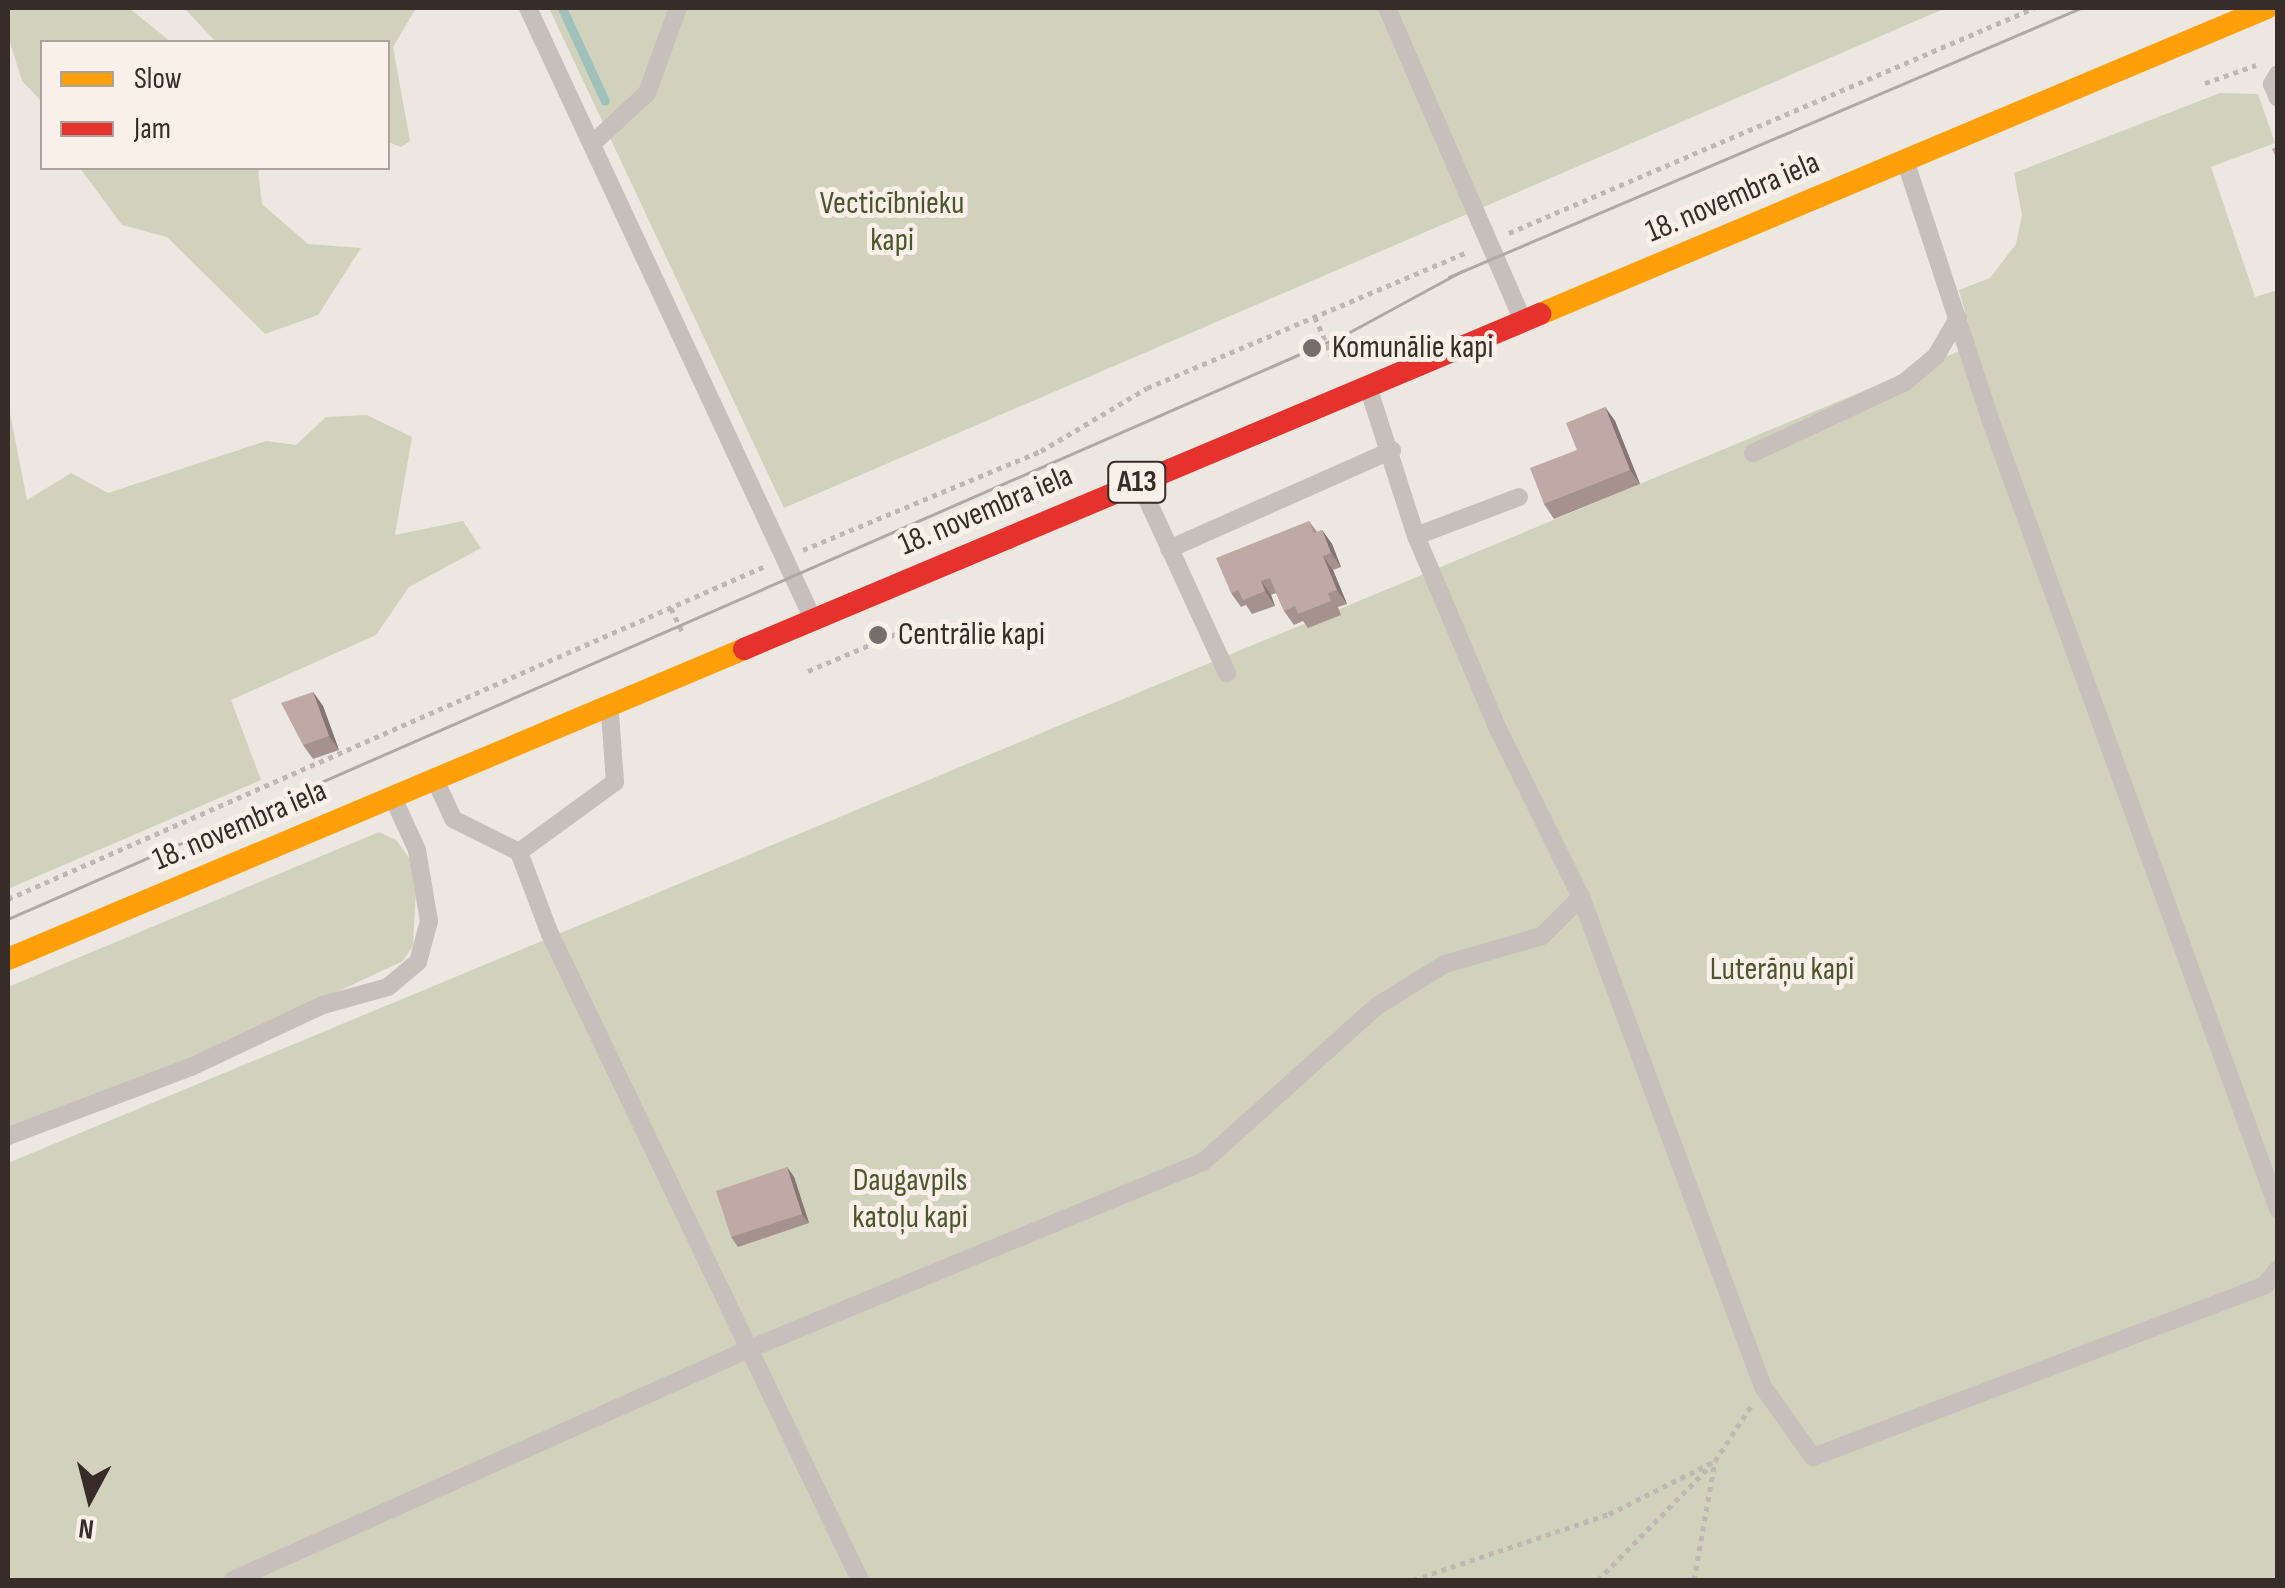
<!DOCTYPE html>
<meta charset="utf-8">
<style>
body{margin:0}
#map{position:relative;width:2285px;height:1588px;overflow:hidden;background:#ede7e2;font-family:"Sofia Sans Condensed",sans-serif}
div>[style]{position:absolute}
.green>*{inset:0;background:#d1d2bc}
.stream>*{height:9px;margin:-4.5px;padding:0 4.5px;transform-origin:4.5px;border-radius:4.5px;background:#9fc0bb}
.path>*{height:5px;margin-top:-2.5px;transform-origin:0;background:repeating-linear-gradient(90deg,#bfb7b3 0 5px,transparent 0 10px)}
.lane>*{height:18px;margin:-9px;padding:0 9px;transform-origin:9px;border-radius:9px;background:#c6bfbb}
.slow>*{height:22px;margin:-11px;padding:0 11px;transform-origin:11px;border-radius:11px;background:#ff9f0a}
.jam>*{height:22px;margin:-11px;padding:0 11px;transform-origin:11px;border-radius:11px;background:#e5322d}
.tram>*{height:2.5px;margin:-1.25px;padding:0 1.25px;transform-origin:1.25px;border-radius:1.25px;background:#afa8a5}
.wall>*{inset:0;background:#a5918d}
.shaded-wall>*{inset:0;background:#867673}
.building>*{inset:0;background:#c0a9a4}
.dots>*{width:28px;height:28px;translate:-50% -50%;box-sizing:border-box;border:5px solid #faf0ea;border-radius:50%}
span{translate:-50% -50%;white-space:nowrap;text-align:center;line-height:1.15;-webkit-text-stroke:10px #faf0ea;paint-order:stroke}
.shield-label span{padding:2px 8px;background:#faf0ea;border:2px solid;border-radius:8px;-webkit-text-stroke-width:0}
.shield-label{font-size:30px;color:#382c29;font-weight:700}
.street-label{font-size:32px;color:#382c29}
.park-label{font-size:32px;color:#4c562d}
.poi-label{font-size:32px;color:#382c29}
.left{translate:0 -50%;text-align:left}
.frame{position:absolute;inset:0;border:10px solid #382c29;pointer-events:none}
.legend{position:absolute;left:40px;top:40px;width:350px;height:130px;box-sizing:border-box;background:#faf0ea;border:2px solid #aca29d;margin:0;padding:12px 18px;list-style:none;font-size:30px;color:#382c29}
.legend li{display:flex;align-items:center;gap:20px;height:50px}
.legend b{width:50px;border:2px solid #aca29d}
.north{position:absolute;left:40px;top:1448px;width:100px;height:100px;-webkit-text-stroke:8px #faf0ea;paint-order:stroke;rotate:187deg;font-size:28px;font-weight:700;line-height:40px;text-align:center;color:#382c29}
.north::after{content:'';display:block;margin:auto;width:35px;height:45px;background:#382c29;clip-path:polygon(50% 0,100% 100%,50% 72%,0 100%)}
</style>
<div id="map">
<div class="green">
<div style="clip-path:polygon(8px 8px,129px 8px,171px 42px,42px 42px,42px 102px,22px 81px,8px 36px)"></div>
<div style="clip-path:polygon(184px 8px,416px 8px,393px 47px,410px 141px,401px 147px,388px 142px,388px 42px,216px 42px)"></div>
<div style="clip-path:polygon(549px 8px,1946px 8px,784px 508px)"></div>
<div style="clip-path:polygon(2220px 93px,2258px 94px,2275px 143px,2211px 167px,2255px 297px,2278px 290px,2277px 1580px,8px 1580px,8px 1163px,1974px 345px,1959px 290px,1990px 278px,2016px 244px,2022px 215px,2014px 173px)"></div>
<div style="clip-path:polygon(80px 168px,258px 168px,262px 204px,308px 244px,361px 248px,318px 315px,265px 334px,167px 237px,122px 225px)"></div>
<div style="clip-path:polygon(8px 403px,27px 500px,71px 473px,108px 493px,266px 441px,296px 445px,326px 417px,367px 415px,412px 437px,395px 535px,463px 521px,481px 548px,409px 587px,376px 635px,231px 700px,261px 780px,8px 889px)"></div>
<div style="clip-path:polygon(379px 832px,396px 840px,410px 859px,416px 889px,413px 946px,403px 961px,179px 1066px,8px 1126px,8px 987px)"></div>
</div>
<div class="stream">
<div style="left:562px;top:8px;width:102px;rotate:65.2deg"></div>
</div>
<div class="path">
<div style="left:2205px;top:83px;width:54px;rotate:-19.4deg"></div>
<div style="left:1509px;top:233px;width:571px;rotate:-23.2deg"></div>
<div style="left:1315px;top:317px;width:41px;rotate:67.2deg"></div>
<div style="left:803px;top:550px;width:258px;rotate:-22.6deg"></div>
<div style="left:1041px;top:451px;width:123px;rotate:-30.7deg"></div>
<div style="left:1147px;top:388px;width:348px;rotate:-23deg"></div>
<div style="left:671px;top:608px;width:26px;rotate:65deg"></div>
<div style="left:808px;top:671px;width:113px;rotate:-22.9deg"></div>
<div style="left:8px;top:899px;width:827px;rotate:-23.74deg"></div>
<div style="left:1413px;top:1580px;width:207px;rotate:-18.6deg"></div>
<div style="left:1609px;top:1514px;width:119px;rotate:-26.6deg"></div>
<div style="left:1715px;top:1461px;width:66px;rotate:-56.8deg"></div>
<div style="left:1598px;top:1580px;width:160px;rotate:-45.5deg"></div>
<div style="left:1694px;top:1580px;width:121px;rotate:-80deg"></div>
</div>
<div class="lane">
<div style="left:528px;top:8px;width:670px;rotate:65deg"></div>
<div style="left:1387px;top:8px;width:336px;rotate:66.5deg"></div>
<div style="left:2278px;top:74px;width:12px;rotate:121deg"></div>
<div style="left:2272px;top:84px;width:15px;rotate:67deg"></div>
<div style="left:592px;top:144px;width:75px;rotate:-42.8deg"></div>
<div style="left:647px;top:93px;width:90px;rotate:-70deg"></div>
<div style="left:1907px;top:166px;width:266px;rotate:71.8deg"></div>
<div style="left:1990px;top:419px;width:841px;rotate:69.97deg"></div>
<div style="left:1370px;top:393px;width:150px;rotate:72.2deg"></div>
<div style="left:1416px;top:536px;width:210px;rotate:67deg"></div>
<div style="left:1498px;top:729px;width:187px;rotate:63.7deg"></div>
<div style="left:1581px;top:897px;width:523px;rotate:69.62deg"></div>
<div style="left:1763px;top:1387px;width:86px;rotate:54.5deg"></div>
<div style="left:1813px;top:1457px;width:484px;rotate:-20.8deg"></div>
<div style="left:2265px;top:1285px;width:21px;rotate:-51deg"></div>
<div style="left:1753px;top:453px;width:168px;rotate:-25deg"></div>
<div style="left:1905px;top:382px;width:40px;rotate:-40deg"></div>
<div style="left:1936px;top:356px;width:44px;rotate:-59.9deg"></div>
<div style="left:1141px;top:486px;width:206px;rotate:65.3deg"></div>
<div style="left:1416px;top:536px;width:110px;rotate:-20.7deg"></div>
<div style="left:1169px;top:549px;width:244px;rotate:-23.9deg"></div>
<div style="left:437px;top:784px;width:38px;rotate:65deg"></div>
<div style="left:453px;top:819px;width:74px;rotate:26.6deg"></div>
<div style="left:519px;top:852px;width:119px;rotate:-36.1deg"></div>
<div style="left:615px;top:782px;width:68px;rotate:-94.2deg"></div>
<div style="left:519px;top:852px;width:88px;rotate:69.3deg"></div>
<div style="left:550px;top:934px;width:717px;rotate:64.36deg"></div>
<div style="left:8px;top:1136px;width:196px;rotate:-20.7deg"></div>
<div style="left:191px;top:1067px;width:146px;rotate:-25.2deg"></div>
<div style="left:323px;top:1005px;width:67px;rotate:-15.5deg"></div>
<div style="left:388px;top:987px;width:39px;rotate:-40deg"></div>
<div style="left:418px;top:962px;width:42px;rotate:-75deg"></div>
<div style="left:429px;top:921px;width:72px;rotate:-99.6deg"></div>
<div style="left:417px;top:850px;width:53px;rotate:-114.6deg"></div>
<div style="left:233px;top:1580px;width:565px;rotate:-24.12deg"></div>
<div style="left:749px;top:1349px;width:491px;rotate:-22.4deg"></div>
<div style="left:1203px;top:1162px;width:234px;rotate:-41.9deg"></div>
<div style="left:1377px;top:1006px;width:80px;rotate:-31.7deg"></div>
<div style="left:1445px;top:964px;width:101px;rotate:-16.1deg"></div>
<div style="left:1542px;top:936px;width:55px;rotate:-45deg"></div>
</div>
<div class="slow">
<div style="left:1540px;top:314px;width:789px;rotate:-22.83deg"></div>
<div style="left:8px;top:959px;width:799px;rotate:-22.84deg"></div>
</div>
<div class="jam">
<div style="left:744px;top:649px;width:864px;rotate:-22.82deg"></div>
</div>
<div class="tram">
<div style="left:1449px;top:277px;width:687px;rotate:-23.06deg"></div>
<div style="left:8px;top:919px;width:1460px;rotate:-23.62deg"></div>
<div style="left:1346px;top:334px;width:132px;rotate:-28.5deg"></div>
</div>
<div class="wall">
<div style="clip-path:polygon(1605px 407px,1615px 421px,1640px 484px,1554px 519px,1544px 504px,1577px 450px)"></div>
<div style="clip-path:polygon(1309px 521px,1317px 532px,1322px 530px,1332px 544px,1341px 567px,1333px 570px,1347px 604px,1338px 607px,1341px 615px,1308px 628px,1303px 621px,1294px 625px,1284px 611px,1276px 593px,1271px 595px,1275px 606px,1252px 614px,1246px 605px,1241px 607px,1231px 593px)"></div>
<div style="clip-path:polygon(313px 692px,323px 706px,339px 750px,313px 759px,303px 745px)"></div>
<div style="clip-path:polygon(787px 1167px,794px 1177px,809px 1223px,738px 1247px,731px 1237px)"></div>
</div>
<div class="shaded-wall">
<div style="clip-path:polygon(1605px 407px,1615px 421px,1640px 484px,1630px 470px)"></div>
<div style="clip-path:polygon(1322px 530px,1332px 544px,1341px 567px,1331px 553px)"></div>
<div style="clip-path:polygon(1323px 556px,1333px 570px,1347px 604px,1337px 590px)"></div>
<div style="clip-path:polygon(1261px 581px,1271px 595px,1275px 606px,1265px 591px)"></div>
<div style="clip-path:polygon(313px 692px,323px 706px,339px 750px,329px 736px)"></div>
<div style="clip-path:polygon(787px 1167px,794px 1177px,809px 1223px,802px 1214px)"></div>
</div>
<div class="building">
<div style="clip-path:polygon(2278px 146px,2278px 162px,2272px 149px)"></div>
<div style="clip-path:polygon(1605px 407px,1630px 470px,1544px 504px,1530px 468px,1577px 450px,1566px 423px)"></div>
<div style="clip-path:polygon(1309px 521px,1314px 533px,1322px 530px,1331px 553px,1323px 556px,1337px 590px,1328px 593px,1331px 601px,1298px 614px,1295px 606px,1284px 611px,1270px 578px,1261px 581px,1265px 591px,1243px 600px,1238px 590px,1231px 593px,1216px 558px)"></div>
<div style="clip-path:polygon(313px 692px,329px 736px,303px 745px,281px 703px)"></div>
<div style="clip-path:polygon(787px 1167px,802px 1214px,731px 1237px,716px 1191px)"></div>
</div>
<div class="dots">
<div style="left:1312px;top:348px;background:#776d6a"></div>
<div style="left:878px;top:635px;background:#776d6a"></div>
</div>
<div class="shield-label">
<span style="left:1137px;top:482px">A13</span>
</div>
<div class="street-label">
<span style="left:1733px;top:198px;rotate:-23deg">18. novembra iela</span>
<span style="left:986px;top:511px;rotate:-23deg">18. novembra iela</span>
<span style="left:240px;top:826px;rotate:-23deg">18. novembra iela</span>
</div>
<div class="park-label">
<span style="left:892px;top:223px">Vecticībnieku<br>kapi</span>
<span style="left:1782px;top:970px">Luterāņu kapi</span>
<span style="left:910px;top:1200px">Daugavpils<br>katoļu kapi</span>
</div>
<div class="poi-label">
<span class="left" style="left:1332px;top:348px">Komunālie kapi</span>
<span class="left" style="left:898px;top:635px">Centrālie kapi</span>
</div>
<div class="frame"></div>
<ul class="legend">
<li><b style="height:12px;background:#ff9f0a"></b>Slow</li>
<li><b style="height:12px;background:#e5322d"></b>Jam</li>
</ul>
<div class="north">N</div>
</div>
